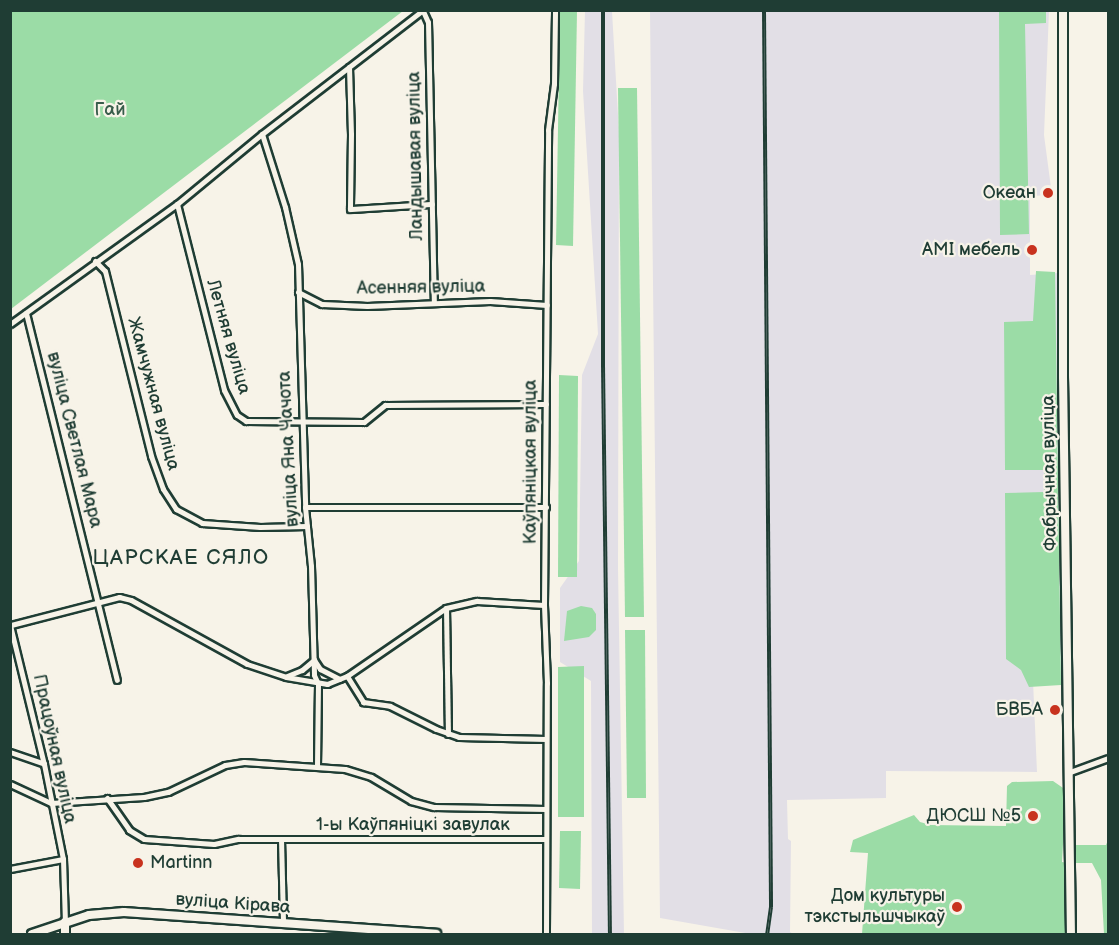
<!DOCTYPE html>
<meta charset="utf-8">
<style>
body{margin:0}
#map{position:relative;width:1119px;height:945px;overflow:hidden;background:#f7f3e8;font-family:"Balsamiq Sans",sans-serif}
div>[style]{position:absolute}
.built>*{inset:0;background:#e2dfe6}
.green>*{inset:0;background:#9bdca6}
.roads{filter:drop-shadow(2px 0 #1f3d34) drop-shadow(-2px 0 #1f3d34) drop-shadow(0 2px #1f3d34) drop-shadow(0 -2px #1f3d34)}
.minor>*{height:5px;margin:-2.5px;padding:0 2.5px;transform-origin:2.5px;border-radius:2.5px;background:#f7f3e8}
.secondary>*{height:8px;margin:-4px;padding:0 4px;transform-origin:4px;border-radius:4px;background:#f7f3e8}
.rail>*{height:4px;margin-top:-2px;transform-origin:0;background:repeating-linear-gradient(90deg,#f7f3e8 0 4.5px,#1f3d34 0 9px);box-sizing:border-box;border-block:2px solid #1f3d34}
.dots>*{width:16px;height:16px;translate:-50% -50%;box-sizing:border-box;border:3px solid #f7f3e8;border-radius:50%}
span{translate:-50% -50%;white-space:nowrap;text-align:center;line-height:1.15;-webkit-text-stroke:4.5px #f7f3e8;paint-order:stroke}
.park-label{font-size:18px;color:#385d4b}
.street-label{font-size:18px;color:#1f3d34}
.poi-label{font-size:18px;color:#1f3d34}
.right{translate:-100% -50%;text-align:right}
.left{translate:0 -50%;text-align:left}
.quarter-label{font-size:21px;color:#1f3d34;letter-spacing:1.5px}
.frame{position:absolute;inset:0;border:12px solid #1f3d34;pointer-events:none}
</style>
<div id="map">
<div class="built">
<div style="clip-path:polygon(585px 11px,612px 11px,619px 133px,618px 568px,624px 934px,592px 934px,591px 681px,560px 662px,560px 588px,579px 561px,582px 375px,598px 334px,583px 91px)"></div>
<div style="clip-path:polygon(650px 11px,1049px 11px,1044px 135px,1052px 195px,1030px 196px,1030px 275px,1057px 273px,1064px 676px,1033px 681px,1037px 772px,886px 771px,886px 798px,787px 800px,788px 839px,791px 841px,790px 932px,793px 934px,751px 934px,660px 918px)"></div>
</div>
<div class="green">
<div style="clip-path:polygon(11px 10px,403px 10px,403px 11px,11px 309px)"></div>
<div style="clip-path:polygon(560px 11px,577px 11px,573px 246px,556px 245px)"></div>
<div style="clip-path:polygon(999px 11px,1046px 11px,1046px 23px,1025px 24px,1029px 234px,1000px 235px)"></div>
<div style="clip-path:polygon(618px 88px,637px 88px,644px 617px,625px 617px)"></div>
<div style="clip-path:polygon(1036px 271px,1055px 272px,1061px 685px,1029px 687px,1021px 670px,1006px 659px,1005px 493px,1044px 492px,1044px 470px,1005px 470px,1004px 322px,1033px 321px)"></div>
<div style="clip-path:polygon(559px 375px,578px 376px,577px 577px,558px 577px)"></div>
<div style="clip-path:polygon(581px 606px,592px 608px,596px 614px,596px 630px,589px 637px,564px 641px,567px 611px)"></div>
<div style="clip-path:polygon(625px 630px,645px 630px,646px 798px,627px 798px)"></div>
<div style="clip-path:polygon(584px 666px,584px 817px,558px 817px,558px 667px)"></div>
<div style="clip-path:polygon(1053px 781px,1066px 790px,1062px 862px,1067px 863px,1065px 934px,862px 934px,868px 853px,850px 852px,853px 840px,914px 815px,920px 822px,931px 825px,1006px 826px,1007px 786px,1012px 782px)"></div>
<div style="clip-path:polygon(560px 831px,581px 831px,580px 889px,559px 888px)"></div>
<div style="clip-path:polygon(1108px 840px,1108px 934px,1104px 934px,1101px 880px,1092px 863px,1074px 863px,1074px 845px,1106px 845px)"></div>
</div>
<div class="roads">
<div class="minor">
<div style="left:423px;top:11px;width:12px;rotate:66deg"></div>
<div style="left:428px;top:22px;width:280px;rotate:88.8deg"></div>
<div style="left:349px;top:67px;width:67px;rotate:88.3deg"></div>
<div style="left:351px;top:134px;width:75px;rotate:90.8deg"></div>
<div style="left:350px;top:209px;width:82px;rotate:-3.5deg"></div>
<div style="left:262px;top:134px;width:77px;rotate:72.5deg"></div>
<div style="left:285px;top:207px;width:58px;rotate:77.2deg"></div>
<div style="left:298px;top:264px;width:243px;rotate:88.3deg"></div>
<div style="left:305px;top:507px;width:59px;rotate:84.2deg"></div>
<div style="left:311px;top:566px;width:109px;rotate:88.4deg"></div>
<div style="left:314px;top:675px;width:10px;rotate:66deg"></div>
<div style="left:318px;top:684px;width:82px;rotate:90.7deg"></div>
<div style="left:177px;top:204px;width:192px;rotate:75.8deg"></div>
<div style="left:224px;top:390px;width:28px;rotate:63deg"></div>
<div style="left:237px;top:415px;width:11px;rotate:34deg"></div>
<div style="left:246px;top:421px;width:118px;rotate:0.5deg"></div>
<div style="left:364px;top:422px;width:27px;rotate:-39deg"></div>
<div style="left:385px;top:405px;width:161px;rotate:-0.4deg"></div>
<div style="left:95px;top:261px;width:14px;rotate:45deg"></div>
<div style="left:105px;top:271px;width:191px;rotate:76deg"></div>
<div style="left:151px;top:456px;width:35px;rotate:70deg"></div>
<div style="left:163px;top:489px;width:24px;rotate:57deg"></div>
<div style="left:176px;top:509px;width:30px;rotate:28deg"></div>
<div style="left:202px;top:523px;width:58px;rotate:3.9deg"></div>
<div style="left:260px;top:527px;width:47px;rotate:-1.2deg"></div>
<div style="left:298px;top:292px;width:27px;rotate:27deg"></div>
<div style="left:322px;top:304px;width:45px;rotate:2.5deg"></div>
<div style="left:367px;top:306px;width:123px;rotate:-2.3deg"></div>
<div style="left:490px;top:301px;width:57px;rotate:4deg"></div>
<div style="left:26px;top:313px;width:378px;rotate:76.1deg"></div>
<div style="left:10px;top:324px;width:206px;rotate:-35.7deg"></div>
<div style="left:177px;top:204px;width:110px;rotate:-39.5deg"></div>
<div style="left:262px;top:134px;width:203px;rotate:-37.6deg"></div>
<div style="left:305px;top:507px;width:241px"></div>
<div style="left:446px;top:608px;width:126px;rotate:89.1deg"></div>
<div style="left:10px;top:625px;width:143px;rotate:76.3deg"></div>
<div style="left:44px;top:764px;width:97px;rotate:78.7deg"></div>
<div style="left:63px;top:859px;width:63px;rotate:88.2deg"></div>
<div style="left:11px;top:625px;width:112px;rotate:-14.5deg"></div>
<div style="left:119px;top:597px;width:12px;rotate:14deg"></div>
<div style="left:131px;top:600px;width:132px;rotate:28.9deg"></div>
<div style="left:247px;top:664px;width:41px;rotate:18.4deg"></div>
<div style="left:286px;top:677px;width:42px;rotate:9.7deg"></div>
<div style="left:327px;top:684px;width:22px;rotate:-22deg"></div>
<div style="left:347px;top:676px;width:120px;rotate:-34.5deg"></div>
<div style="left:446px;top:608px;width:32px;rotate:-13deg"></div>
<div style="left:477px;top:601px;width:67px;rotate:3.4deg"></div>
<div style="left:287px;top:676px;width:16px;rotate:-22deg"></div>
<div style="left:302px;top:670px;width:16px;rotate:-40deg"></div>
<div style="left:314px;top:660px;width:11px;rotate:56deg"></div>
<div style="left:320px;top:669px;width:22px;rotate:27deg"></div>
<div style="left:347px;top:676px;width:31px;rotate:58deg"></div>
<div style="left:363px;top:702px;width:27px;rotate:8deg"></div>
<div style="left:390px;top:706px;width:51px;rotate:26.6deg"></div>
<div style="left:436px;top:729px;width:24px;rotate:19deg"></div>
<div style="left:459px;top:737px;width:87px;rotate:1.3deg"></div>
<div style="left:10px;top:752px;width:36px;rotate:19deg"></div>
<div style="left:1070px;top:772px;width:40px;rotate:-20.2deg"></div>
<div style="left:10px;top:784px;width:45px;rotate:24.9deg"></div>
<div style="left:51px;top:803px;width:93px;rotate:-3.7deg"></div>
<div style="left:144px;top:797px;width:25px;rotate:-12deg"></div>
<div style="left:168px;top:792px;width:63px;rotate:-25.3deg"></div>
<div style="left:225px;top:765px;width:19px;rotate:-9deg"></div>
<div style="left:244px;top:762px;width:101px;rotate:4deg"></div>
<div style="left:345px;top:769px;width:27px;rotate:17deg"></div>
<div style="left:371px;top:777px;width:47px;rotate:31deg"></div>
<div style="left:411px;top:801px;width:24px;rotate:15deg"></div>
<div style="left:434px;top:807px;width:112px;rotate:1deg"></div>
<div style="left:107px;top:798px;width:39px;rotate:55deg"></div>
<div style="left:129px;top:830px;width:17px;rotate:31deg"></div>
<div style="left:144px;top:839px;width:70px;rotate:4.1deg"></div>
<div style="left:214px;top:844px;width:25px;rotate:-12deg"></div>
<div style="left:238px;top:839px;width:307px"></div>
<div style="left:281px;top:839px;width:82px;rotate:88.6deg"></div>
<div style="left:10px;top:869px;width:54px;rotate:-10.7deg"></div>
<div style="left:546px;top:934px;width:251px;rotate:-89.8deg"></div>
<div style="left:547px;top:683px;width:78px;rotate:-92.2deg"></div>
<div style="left:544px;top:605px;width:475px;rotate:-89.5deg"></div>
<div style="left:548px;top:130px;width:46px;rotate:-82.6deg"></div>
<div style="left:554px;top:84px;width:74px;rotate:-89.2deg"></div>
</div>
<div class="secondary">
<div style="left:1063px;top:10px;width:367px;rotate:90deg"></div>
<div style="left:1063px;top:377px;width:557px;rotate:89.18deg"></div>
<div style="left:65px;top:922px;width:12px;rotate:90deg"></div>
<div style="left:32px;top:934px;width:60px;rotate:-18.4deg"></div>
<div style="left:89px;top:915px;width:35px;rotate:-5deg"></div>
<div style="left:124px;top:912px;width:313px;rotate:4deg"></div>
</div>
</div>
<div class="rail">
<div style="left:603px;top:10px;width:355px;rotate:90deg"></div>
<div style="left:603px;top:365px;width:569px;rotate:89.3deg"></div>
<div style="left:764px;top:10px;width:897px;rotate:89.55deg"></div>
<div style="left:771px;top:907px;width:27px;rotate:98deg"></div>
</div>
<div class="dots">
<div style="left:1048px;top:193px;background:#c8321e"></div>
<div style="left:1032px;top:250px;background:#c8321e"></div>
<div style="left:1055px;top:710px;background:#c8321e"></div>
<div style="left:1033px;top:816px;background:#c8321e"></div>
<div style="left:138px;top:863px;background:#c8321e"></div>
<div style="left:957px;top:907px;background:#c8321e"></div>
</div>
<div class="park-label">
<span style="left:110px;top:110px">Гай</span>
</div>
<div class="street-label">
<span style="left:416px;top:156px;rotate:-91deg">Ландышавая вуліца</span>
<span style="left:421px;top:288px;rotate:-1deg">Асенняя вуліца</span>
<span style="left:228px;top:337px;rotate:74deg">Летняя вуліца</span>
<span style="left:153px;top:394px;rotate:75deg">Жамчужная вуліца</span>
<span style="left:74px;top:440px;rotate:76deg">вуліца Светлая Мара</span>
<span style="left:289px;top:449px;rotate:-93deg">вуліца Яна Чачота</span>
<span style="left:531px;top:462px;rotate:-90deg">Каўпяніцкая вуліца</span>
<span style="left:1050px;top:473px;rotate:-91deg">Фабрычная вуліца</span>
<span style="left:54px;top:749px;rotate:78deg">Працоўная вуліца</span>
<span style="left:413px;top:825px">1-ы Каўпяніцкі завулак</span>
<span style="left:233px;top:904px;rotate:4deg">вуліца Кірава</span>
</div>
<div class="poi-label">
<span class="right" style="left:1036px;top:193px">Океан</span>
<span class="right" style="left:1020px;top:250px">AMI мебель</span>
<span class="right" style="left:1043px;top:710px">БВБА</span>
<span class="right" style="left:1021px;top:816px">ДЮСШ №5</span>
<span class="left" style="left:150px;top:863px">Martinn</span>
<span class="right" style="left:945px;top:907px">Дом культуры<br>тэкстыльшчыкаў</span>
</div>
<div class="quarter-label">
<span style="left:181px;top:558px">ЦАРСКАЕ СЯЛО</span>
</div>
<div class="frame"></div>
</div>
